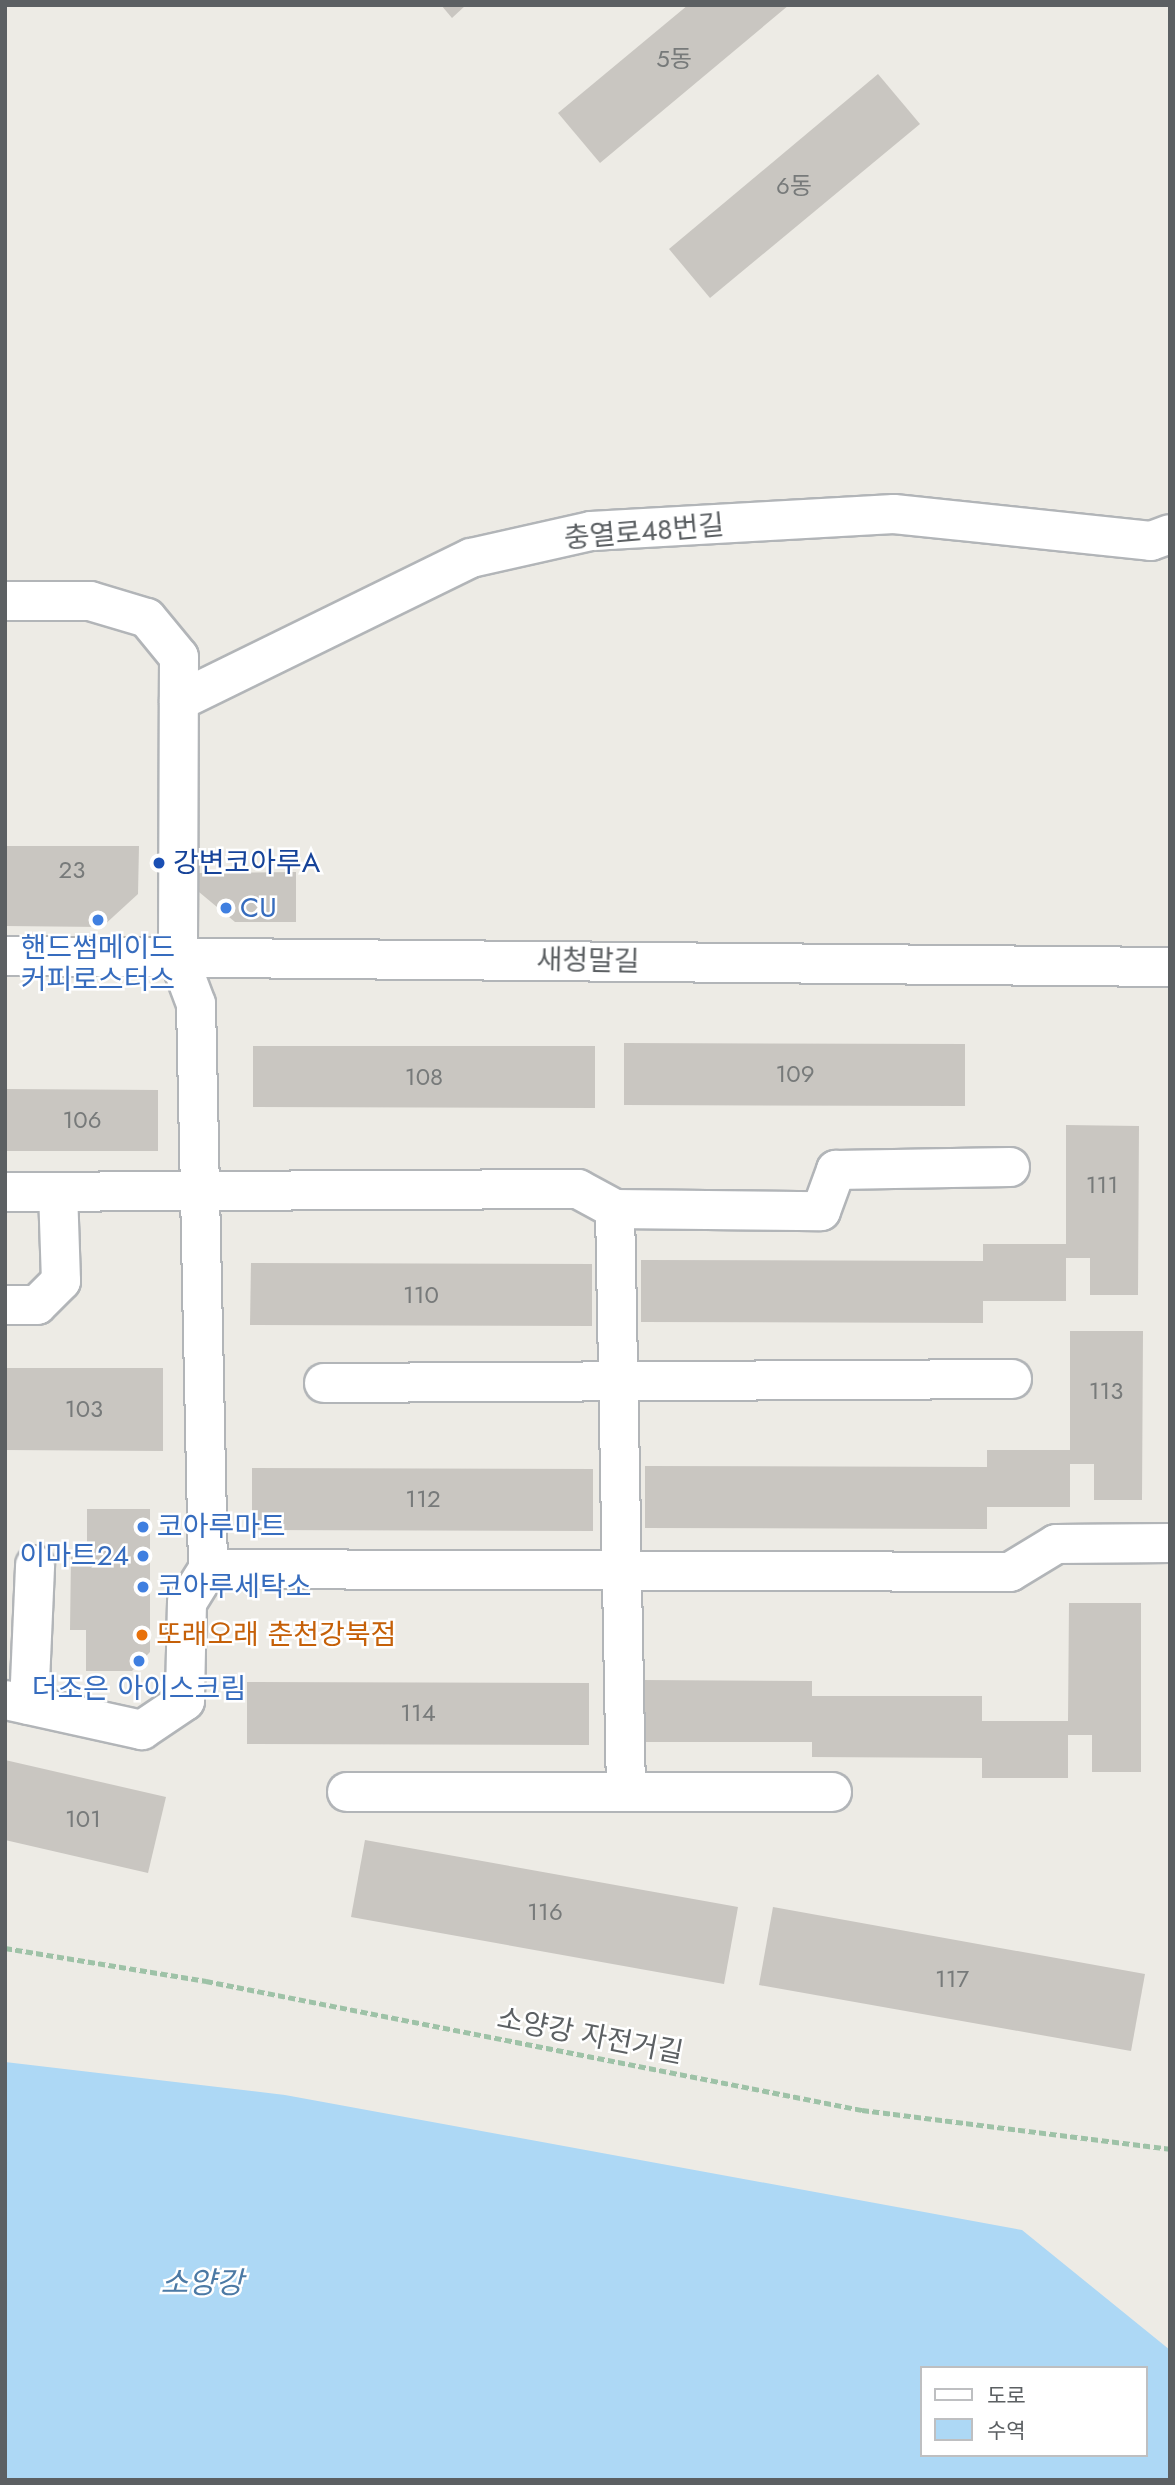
<!DOCTYPE html>
<meta charset="utf-8">
<style>
body{margin:0}
#map{position:relative;width:1175px;height:2485px;overflow:hidden;background:#edebe5;font-family:Jost,"Noto Sans KR",sans-serif}
div>[style]{position:absolute}
.water>*{inset:0;background:#add8f5}
.building>*{inset:0;background:#c9c6c1}
.path>*{height:4.5px;margin-top:-2.25px;transform-origin:0;background:repeating-linear-gradient(90deg,#9ec2a7 0 7px,transparent 0 10.5px)}
.roads{filter:drop-shadow(2px 0 #b2b5b8) drop-shadow(-2px 0 #b2b5b8) drop-shadow(0 2px #b2b5b8) drop-shadow(0 -2px #b2b5b8)}
.street>*{height:38px;margin:-19px;padding:0 19px;transform-origin:19px;border-radius:19px;background:#fff}
.dots>*{width:19px;height:19px;translate:-50% -50%;box-sizing:border-box;border:4px solid #fff;border-radius:50%}
span{translate:-50% -50%;white-space:nowrap;text-align:center;line-height:1.15;-webkit-text-stroke:5px #fff;paint-order:stroke}
.number-label{font-size:24px;color:#777a7a}
.number-label span{-webkit-text-stroke-width:0}
.street-label{font-size:28px;color:#5c6063}
.transit-label{font-size:28px;color:#164399}
.left{translate:0 -50%;text-align:left}
.shop-label{font-size:28px;color:#366cbe}
.right{translate:-100% -50%;text-align:right}
.food-label{font-size:28px;color:#c56008}
.water-label{font-size:30px;color:#4c7aa5;font-style:italic}
.frame{position:absolute;inset:0;border:7px solid #5c6063;pointer-events:none}
.legend{position:absolute;left:920px;top:2366px;width:228px;height:91px;box-sizing:border-box;background:#fff;border:2px solid #bebfc1;margin:0;padding:9px 12px;list-style:none;font-size:21px;color:#5c6063}
.legend li{display:flex;align-items:center;gap:14px;height:35px}
.legend b{width:35px;border:2px solid #bebfc1}
</style>
<div id="map">
<div class="water">
<div style="clip-path:polygon(evenodd,5px 2062px,285px 2095px,1022px 2230px,1170px 2350px,1170px 2480px,5px 2480px,5px 2062px,921px 2368px,1145px 2368px,1145px 2455px,921px 2455px,921px 2368px)"></div>
</div>
<div class="building">
<div style="clip-path:polygon(441px 5px,466px 5px,452px 18px)"></div>
<div style="clip-path:polygon(688px 5px,789px 5px,600px 163px,558px 113px)"></div>
<div style="clip-path:polygon(878px 74px,920px 124px,710px 298px,669px 249px)"></div>
<div style="clip-path:polygon(5px 846px,139px 846px,138px 894px,102px 927px,5px 926px)"></div>
<div style="clip-path:polygon(296px 872px,296px 922px,235px 922px,193px 887px,192px 873px)"></div>
<div style="clip-path:polygon(624px 1043px,965px 1044px,965px 1106px,624px 1105px)"></div>
<div style="clip-path:polygon(253px 1046px,595px 1046px,595px 1108px,253px 1107px)"></div>
<div style="clip-path:polygon(5px 1089px,158px 1090px,158px 1151px,5px 1151px)"></div>
<div style="clip-path:polygon(1066px 1125px,1139px 1126px,1138px 1295px,1090px 1295px,1090px 1258px,1066px 1258px,1066px 1301px,983px 1301px,983px 1323px,641px 1322px,641px 1260px,983px 1261px,983px 1244px,1066px 1244px)"></div>
<div style="clip-path:polygon(251px 1263px,592px 1264px,592px 1326px,250px 1325px)"></div>
<div style="clip-path:polygon(1070px 1331px,1143px 1331px,1142px 1500px,1094px 1500px,1094px 1464px,1070px 1464px,1070px 1507px,987px 1507px,987px 1529px,645px 1528px,645px 1466px,987px 1467px,987px 1450px,1070px 1450px)"></div>
<div style="clip-path:polygon(5px 1368px,163px 1368px,163px 1451px,5px 1450px)"></div>
<div style="clip-path:polygon(252px 1468px,593px 1469px,593px 1531px,252px 1530px)"></div>
<div style="clip-path:polygon(87px 1509px,150px 1509px,150px 1652px,132px 1671px,86px 1671px,86px 1630px,70px 1630px,71px 1555px,87px 1555px)"></div>
<div style="clip-path:polygon(1069px 1603px,1141px 1603px,1141px 1772px,1092px 1772px,1092px 1735px,1068px 1735px,1068px 1778px,982px 1778px,982px 1758px,812px 1757px,812px 1742px,640px 1742px,641px 1680px,812px 1681px,812px 1696px,982px 1696px,982px 1721px,1068px 1721px)"></div>
<div style="clip-path:polygon(247px 1682px,589px 1683px,589px 1745px,247px 1744px)"></div>
<div style="clip-path:polygon(5px 1760px,166px 1797px,148px 1873px,5px 1840px)"></div>
<div style="clip-path:polygon(365px 1840px,738px 1907px,724px 1984px,351px 1917px)"></div>
<div style="clip-path:polygon(773px 1907px,1145px 1974px,1131px 2051px,759px 1985px)"></div>
</div>
<div class="path">
<div style="left:5px;top:1948px;width:204px;rotate:9.3deg"></div>
<div style="left:206px;top:1981px;width:669px;rotate:11.13deg"></div>
<div style="left:862px;top:2110px;width:310px;rotate:7.2deg"></div>
</div>
<div class="roads">
<div class="street">
<div style="left:5px;top:601px;width:85px"></div>
<div style="left:90px;top:601px;width:59px;rotate:16.6deg"></div>
<div style="left:147px;top:618px;width:50px;rotate:50.6deg"></div>
<div style="left:179px;top:657px;width:299px;rotate:90.2deg"></div>
<div style="left:178px;top:956px;width:51px;rotate:69.4deg"></div>
<div style="left:196px;top:1004px;width:565px;rotate:88.78deg"></div>
<div style="left:208px;top:1569px;width:39px;rotate:122deg"></div>
<div style="left:187px;top:1602px;width:99px;rotate:91.2deg"></div>
<div style="left:185px;top:1701px;width:52px;rotate:146deg"></div>
<div style="left:142px;top:1730px;width:140px;rotate:-167.6deg"></div>
<div style="left:179px;top:701px;width:325px;rotate:-26.1deg"></div>
<div style="left:471px;top:558px;width:123px;rotate:-12.7deg"></div>
<div style="left:591px;top:531px;width:303px;rotate:-3.2deg"></div>
<div style="left:894px;top:514px;width:258px;rotate:6deg"></div>
<div style="left:1151px;top:541px;width:20px;rotate:-20deg"></div>
<div style="left:5px;top:956px;width:1165px;rotate:0.54deg"></div>
<div style="left:5px;top:1192px;width:573px;rotate:-0.3deg"></div>
<div style="left:578px;top:1189px;width:42px;rotate:28.4deg"></div>
<div style="left:615px;top:1209px;width:206px;rotate:0.6deg"></div>
<div style="left:821px;top:1211px;width:44px;rotate:-69.9deg"></div>
<div style="left:836px;top:1170px;width:174px;rotate:-1deg"></div>
<div style="left:5px;top:1305px;width:32px"></div>
<div style="left:37px;top:1305px;width:34px;rotate:-45deg"></div>
<div style="left:61px;top:1281px;width:89px;rotate:-91.9deg"></div>
<div style="left:324px;top:1383px;width:688px;rotate:-0.33deg"></div>
<div style="left:208px;top:1569px;width:802px;rotate:0.21deg"></div>
<div style="left:1010px;top:1572px;width:54px;rotate:-31.3deg"></div>
<div style="left:1056px;top:1544px;width:114px;rotate:-0.5deg"></div>
<div style="left:29px;top:1705px;width:140px;rotate:-87.5deg"></div>
<div style="left:347px;top:1792px;width:279px"></div>
<div style="left:626px;top:1792px;width:583px;rotate:-91.08deg"></div>
<div style="left:626px;top:1792px;width:206px"></div>
</div>
</div>
<div class="dots">
<div style="left:159px;top:863px;background:#1a4fb4"></div>
<div style="left:226px;top:908px;background:#3f7fe0"></div>
<div style="left:98px;top:920px;background:#3f7fe0"></div>
<div style="left:143px;top:1527px;background:#3f7fe0"></div>
<div style="left:143px;top:1556px;background:#3f7fe0"></div>
<div style="left:143px;top:1587px;background:#3f7fe0"></div>
<div style="left:142px;top:1635px;background:#e8710a"></div>
<div style="left:139px;top:1661px;background:#3f7fe0"></div>
</div>
<div class="number-label">
<span style="left:674px;top:59px">5동</span>
<span style="left:794px;top:186px">6동</span>
<span style="left:72px;top:870px">23</span>
<span style="left:795px;top:1074px">109</span>
<span style="left:424px;top:1077px">108</span>
<span style="left:82px;top:1120px">106</span>
<span style="left:1102px;top:1185px">111</span>
<span style="left:421px;top:1295px">110</span>
<span style="left:1106px;top:1391px">113</span>
<span style="left:84px;top:1409px">103</span>
<span style="left:423px;top:1499px">112</span>
<span style="left:418px;top:1713px">114</span>
<span style="left:83px;top:1819px">101</span>
<span style="left:545px;top:1912px">116</span>
<span style="left:952px;top:1979px">117</span>
</div>
<div class="street-label">
<span style="left:644px;top:532px;rotate:-5deg">충열로48번길</span>
<span style="left:588px;top:961px;rotate:1deg">새청말길</span>
<span style="left:590px;top:2036px;rotate:11deg">소양강 자전거길</span>
</div>
<div class="transit-label">
<span class="left" style="left:173px;top:863px">강변코아루A</span>
</div>
<div class="shop-label">
<span class="left" style="left:240px;top:908px">CU</span>
<span style="left:98px;top:964px">핸드썸메이드<br>커피로스터스</span>
<span class="left" style="left:157px;top:1527px">코아루마트</span>
<span class="right" style="left:129px;top:1556px">이마트24</span>
<span class="left" style="left:157px;top:1587px">코아루세탁소</span>
<span style="left:139px;top:1689px">더조은 아이스크림</span>
</div>
<div class="food-label">
<span class="left" style="left:156px;top:1635px">또래오래 춘천강북점</span>
</div>
<div class="water-label">
<span style="left:202px;top:2283px">소양강</span>
</div>
<div class="frame"></div>
<ul class="legend">
<li><b style="height:9px;background:#fff"></b>도로</li>
<li><b style="height:19px;background:#add8f5"></b>수역</li>
</ul>
</div>
